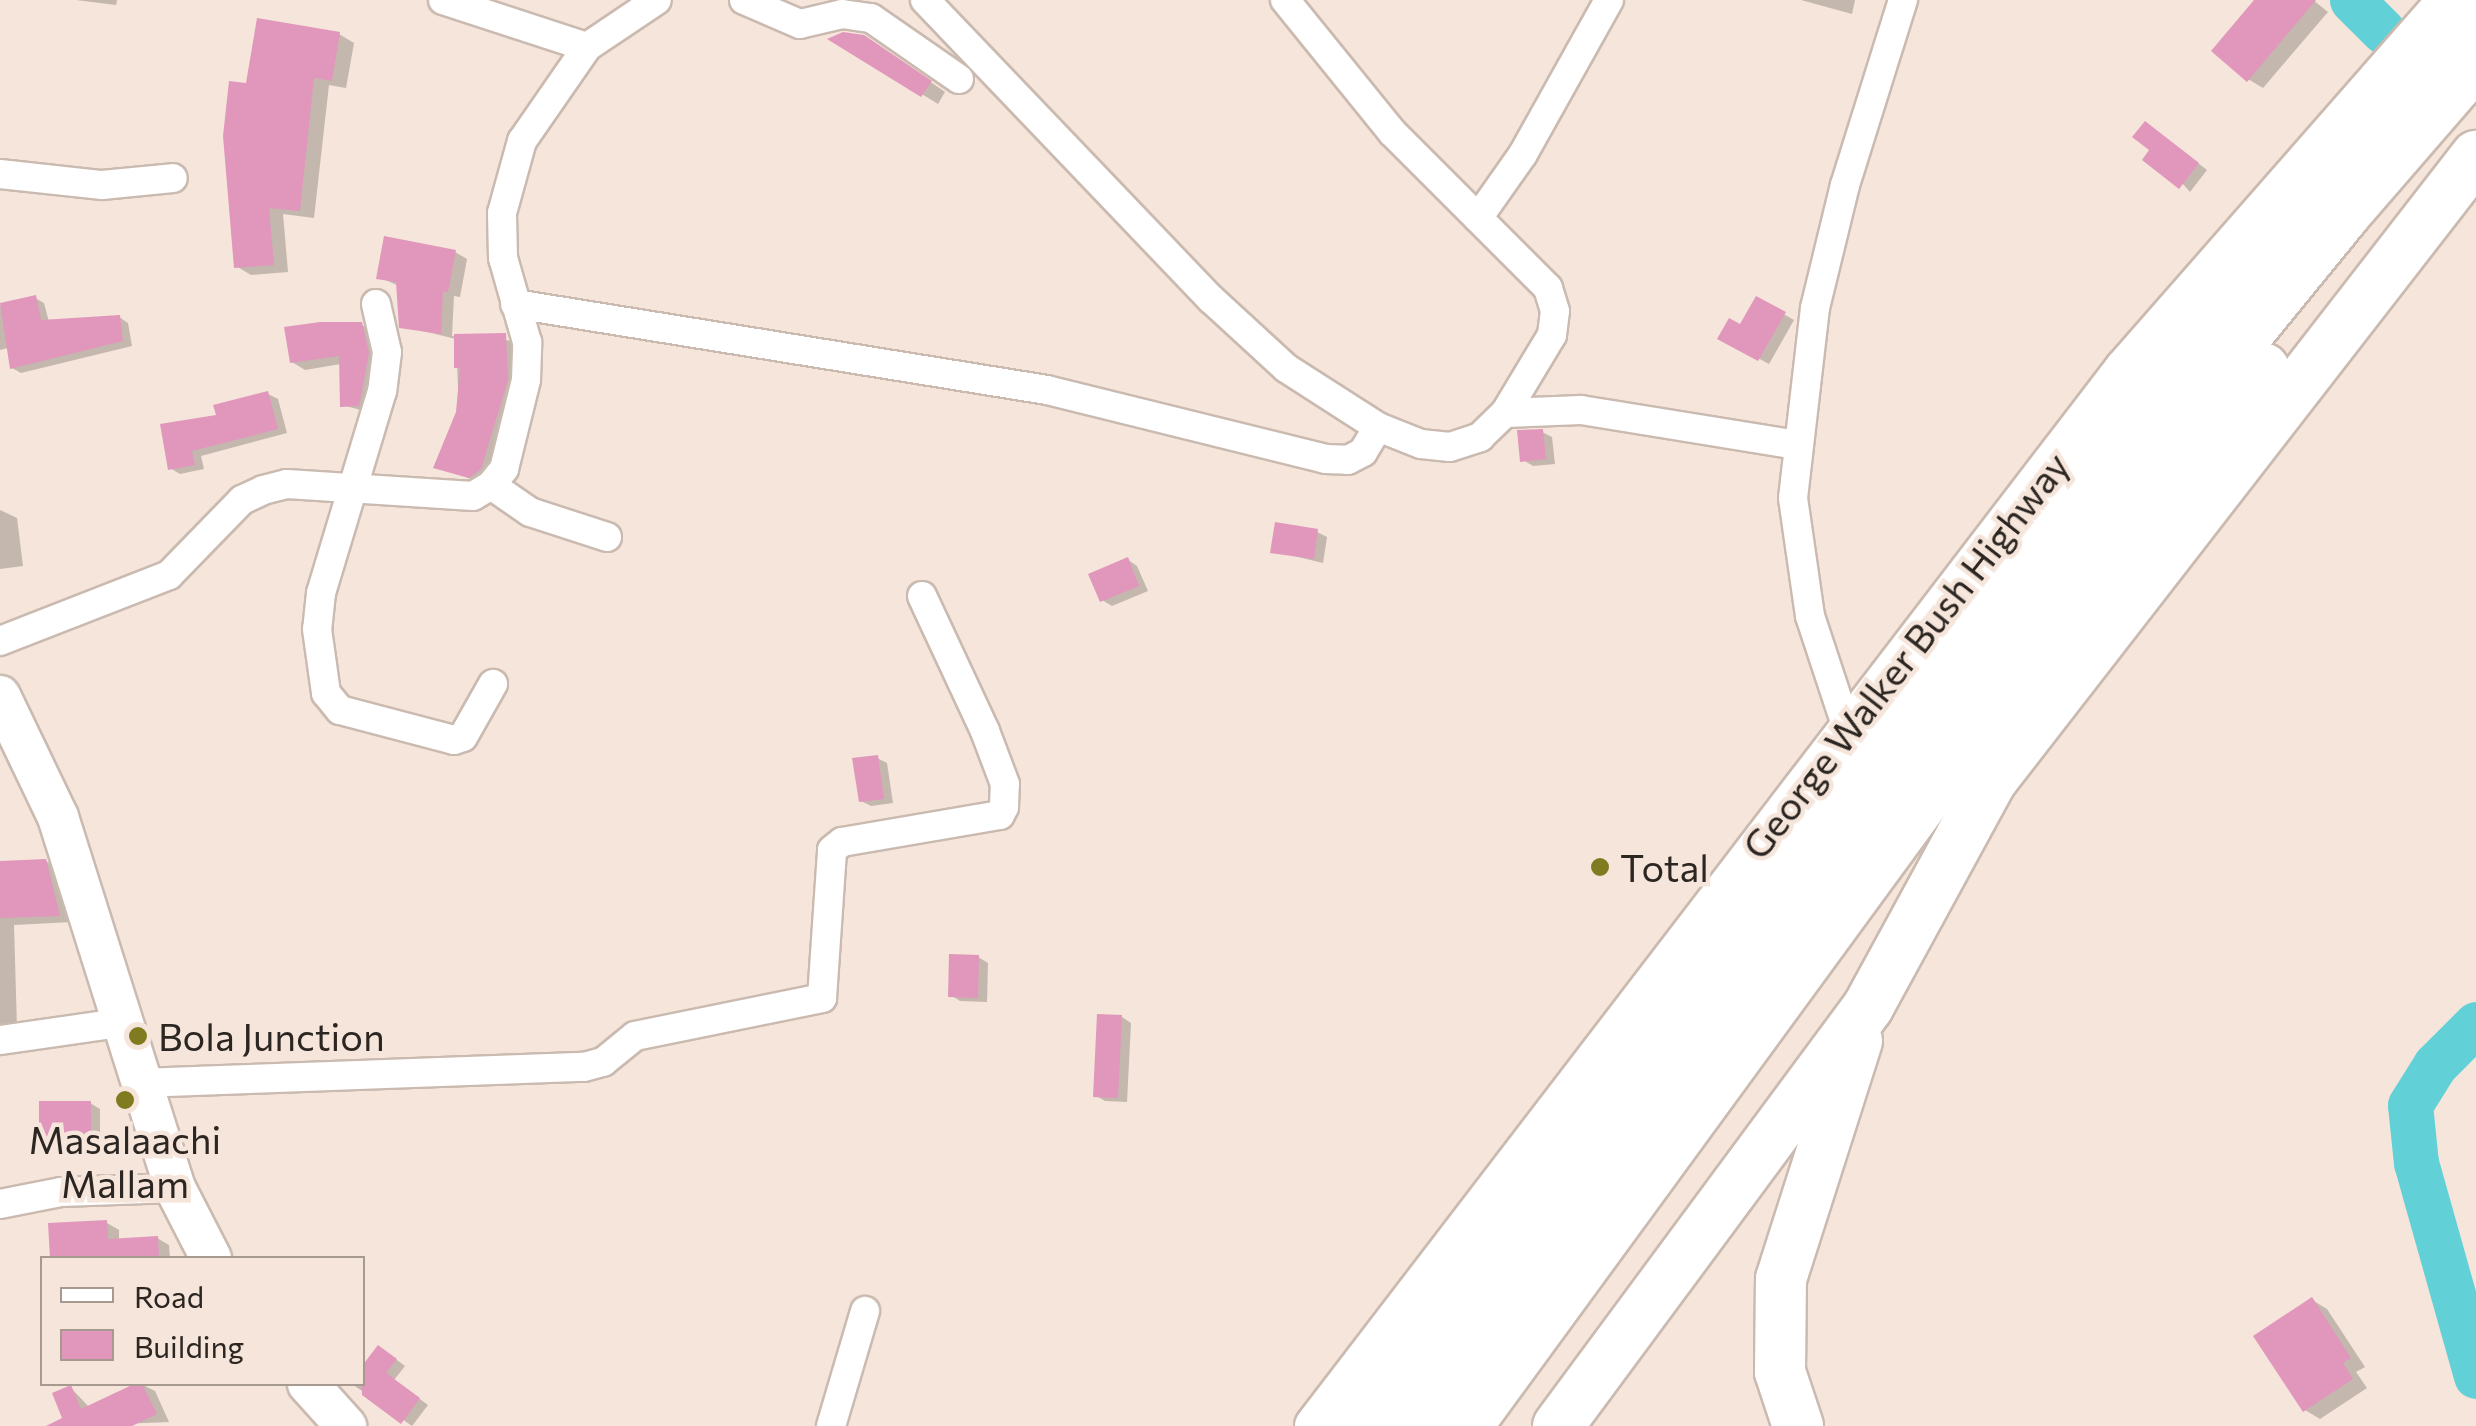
<!DOCTYPE html>
<style>
body{margin:0}
#map{position:relative;width:2476px;height:1426px;overflow:hidden;background:#f5e5da;font-family:Commissioner,sans-serif}
div>[style]{position:absolute}
.shadow>*{inset:0;background:#0003}
.river>*{height:45px;margin:-22.5px;padding:0 22.5px;transform-origin:22.5px;border-radius:22.5px;background:#61d1d7}
.building>*{inset:0;background:#e196bc}
.roads{filter:drop-shadow(2px 0 #cabab0) drop-shadow(-2px 0 #cabab0) drop-shadow(0 2px #cabab0) drop-shadow(0 -2px #cabab0)}
.street>*{height:28px;margin:-14px;padding:0 14px;transform-origin:14px;border-radius:14px;background:#fff}
.secondary>*{height:40px;margin:-20px;padding:0 20px;transform-origin:20px;border-radius:20px;background:#fff}
.highway>*{height:50px;margin:-25px;padding:0 25px;transform-origin:25px;border-radius:25px;background:#fff}
.dots>*{width:28px;height:28px;translate:-50% -50%;box-sizing:border-box;border:5px solid #f5e5da;border-radius:50%}
span{translate:-50% -50%;white-space:nowrap;text-align:center;line-height:1.15;-webkit-text-stroke:9px #f5e5da;paint-order:stroke}
.street-label{font-size:38px;color:#2c2622}
.poi-label{font-size:38px;color:#2c2622}
.left{translate:0 -50%;text-align:left}
.legend{position:absolute;left:40px;top:1256px;width:325px;height:130px;box-sizing:border-box;background:#f5e5da;border:2px solid #a59990;margin:0;padding:12px 18px;list-style:none;font-size:30px;color:#2c2622}
.legend li{display:flex;align-items:center;gap:20px;height:50px}
.legend b{width:50px;border:2px solid #a59990}
</style>
<div id="map">
<div class="shadow">
<div style="clip-path:polygon(76px 0,117px 0,116px 5px)"></div>
<div style="clip-path:polygon(1801px 0,1855px 0,1852px 14px)"></div>
<div style="clip-path:polygon(2257px 0,2313px 0,2328px 12px,2263px 88px,2248px 79px)"></div>
<div style="clip-path:polygon(339px 34px,354px 43px,346px 88px,329px 85px,314px 218px,283px 214px,288px 272px,251px 275px,236px 266px,248px 85px)"></div>
<div style="clip-path:polygon(832px 39px,880px 47px,945px 92px,938px 104px)"></div>
<div style="clip-path:polygon(2155px 130px,2207px 170px,2190px 192px,2153px 150px)"></div>
<div style="clip-path:polygon(455px 252px,467px 259px,460px 297px,454px 296px,452px 336px,515px 341px,517px 386px,491px 474px,480px 482px,436px 467px,459px 412px,456px 339px,402px 326px,399px 286px,379px 277px)"></div>
<div style="clip-path:polygon(35px 298px,44px 303px,49px 322px,119px 317px,128px 323px,132px 346px,21px 373px,12px 368px,8px 348px,0 350px,0 306px)"></div>
<div style="clip-path:polygon(1757px 299px,1794px 320px,1769px 364px,1721px 338px,1741px 328px)"></div>
<div style="clip-path:polygon(362px 325px,375px 333px,372px 413px,342px 405px,341px 364px,305px 370px,292px 362px)"></div>
<div style="clip-path:polygon(268px 394px,278px 399px,287px 433px,201px 456px,204px 469px,180px 474px,170px 468px,219px 417px)"></div>
<div style="clip-path:polygon(1542px 432px,1552px 437px,1555px 464px,1533px 466px,1523px 460px)"></div>
<div style="clip-path:polygon(0 510px,17px 518px,23px 566px,0 569px)"></div>
<div style="clip-path:polygon(1317px 532px,1327px 537px,1323px 563px,1273px 551px)"></div>
<div style="clip-path:polygon(1128px 560px,1137px 566px,1148px 591px,1112px 606px,1102px 600px)"></div>
<div style="clip-path:polygon(877px 758px,887px 763px,893px 803px,871px 806px,861px 801px)"></div>
<div style="clip-path:polygon(46px 861px,59px 869px,72px 922px,14px 925px,17px 1028px,0 1030px,0 873px)"></div>
<div style="clip-path:polygon(978px 957px,988px 963px,987px 1002px,960px 1001px,951px 995px)"></div>
<div style="clip-path:polygon(1122px 1017px,1131px 1023px,1127px 1102px,1105px 1101px,1095px 1095px)"></div>
<div style="clip-path:polygon(90px 1103px,100px 1109px,100px 1152px,42px 1146px)"></div>
<div style="clip-path:polygon(107px 1223px,119px 1230px,119px 1241px,157px 1238px,169px 1245px,170px 1258px,53px 1258px,51px 1226px)"></div>
<div style="clip-path:polygon(2312px 1300px,2327px 1309px,2365px 1367px,2356px 1372px,2367px 1388px,2320px 1419px,2305px 1410px)"></div>
<div style="clip-path:polygon(389px 1354px,405px 1366px,394px 1380px,428px 1405px,412px 1426px,352px 1384px,362px 1384px)"></div>
<div style="clip-path:polygon(141px 1384px,155px 1391px,169px 1422px,70px 1426px,71px 1388px,90px 1408px)"></div>
</div>
<div class="river">
<div style="left:2352px;top:0;width:44px;rotate:45deg"></div>
<div style="left:2476px;top:1376px;width:221px;rotate:-105.7deg"></div>
<div style="left:2416px;top:1163px;width:58px;rotate:-95.9deg"></div>
<div style="left:2410px;top:1105px;width:47px;rotate:-58deg"></div>
<div style="left:2435px;top:1065px;width:58px;rotate:-45deg"></div>
</div>
<div class="building">
<div style="clip-path:polygon(2254px 0,2316px 0,2247px 82px,2211px 51px)"></div>
<div style="clip-path:polygon(257px 18px,340px 32px,332px 81px,314px 78px,300px 211px,269px 208px,274px 265px,234px 268px,223px 136px,229px 81px,246px 83px)"></div>
<div style="clip-path:polygon(843px 32px,864px 35px,932px 81px,921px 97px,827px 39px)"></div>
<div style="clip-path:polygon(2145px 121px,2199px 163px,2179px 189px,2142px 160px,2149px 150px,2132px 137px)"></div>
<div style="clip-path:polygon(384px 236px,456px 250px,448px 292px,443px 291px,441px 334px,399px 328px,396px 282px,376px 279px)"></div>
<div style="clip-path:polygon(36px 295px,41px 320px,120px 315px,123px 341px,10px 369px,0 303px)"></div>
<div style="clip-path:polygon(1756px 296px,1786px 312px,1758px 361px,1717px 339px,1729px 318px,1740px 324px)"></div>
<div style="clip-path:polygon(320px 322px,362px 322px,369px 353px,359px 406px,340px 407px,339px 356px,290px 363px,284px 327px)"></div>
<div style="clip-path:polygon(506px 333px,508px 380px,481px 469px,469px 478px,433px 468px,456px 412px,460px 368px,454px 368px,454px 334px)"></div>
<div style="clip-path:polygon(268px 391px,278px 429px,192px 451px,195px 465px,168px 470px,160px 424px,216px 415px,213px 405px)"></div>
<div style="clip-path:polygon(1543px 429px,1546px 459px,1520px 462px,1517px 430px)"></div>
<div style="clip-path:polygon(1275px 522px,1318px 529px,1314px 559px,1270px 553px)"></div>
<div style="clip-path:polygon(1128px 557px,1139px 586px,1100px 602px,1088px 574px)"></div>
<div style="clip-path:polygon(878px 755px,884px 799px,859px 802px,852px 758px)"></div>
<div style="clip-path:polygon(46px 859px,60px 916px,0 918px,0 861px)"></div>
<div style="clip-path:polygon(949px 954px,979px 955px,978px 998px,948px 997px)"></div>
<div style="clip-path:polygon(1097px 1014px,1122px 1015px,1118px 1098px,1093px 1097px)"></div>
<div style="clip-path:polygon(39px 1101px,91px 1101px,91px 1147px,39px 1148px)"></div>
<div style="clip-path:polygon(107px 1220px,108px 1239px,158px 1236px,159px 1258px,50px 1258px,48px 1223px)"></div>
<div style="clip-path:polygon(2312px 1297px,2351px 1358px,2343px 1363px,2353px 1379px,2303px 1412px,2253px 1336px)"></div>
<div style="clip-path:polygon(378px 1345px,397px 1359px,386px 1373px,420px 1398px,401px 1424px,362px 1395px,362px 1366px)"></div>
<div style="clip-path:polygon(134px 1384px,142px 1384px,157px 1414px,132px 1426px,46px 1426px,62px 1418px,52px 1393px,71px 1385px,81px 1409px)"></div>
</div>
<div class="roads">
<div class="street">
<div style="left:443px;top:0;width:151px;rotate:18.1deg"></div>
<div style="left:744px;top:0;width:61px;rotate:23.2deg"></div>
<div style="left:800px;top:24px;width:43px;rotate:-13.4deg"></div>
<div style="left:842px;top:14px;width:29px;rotate:8deg"></div>
<div style="left:871px;top:18px;width:107px;rotate:34.7deg"></div>
<div style="left:925px;top:0;width:414px;rotate:46.3deg"></div>
<div style="left:1211px;top:299px;width:102px;rotate:42.6deg"></div>
<div style="left:1286px;top:368px;width:109px;rotate:32.7deg"></div>
<div style="left:1378px;top:427px;width:46px;rotate:21.6deg"></div>
<div style="left:1421px;top:444px;width:29px;rotate:6deg"></div>
<div style="left:1450px;top:447px;width:32px;rotate:-18deg"></div>
<div style="left:1480px;top:437px;width:35px;rotate:-44deg"></div>
<div style="left:1505px;top:413px;width:91px;rotate:-58.9deg"></div>
<div style="left:1552px;top:335px;width:24px;rotate:-83deg"></div>
<div style="left:1555px;top:311px;width:24px;rotate:-107deg"></div>
<div style="left:1548px;top:288px;width:221px;rotate:-135deg"></div>
<div style="left:1392px;top:132px;width:170px;rotate:-129deg"></div>
<div style="left:0;top:174px;width:103px;rotate:6.2deg"></div>
<div style="left:102px;top:185px;width:71px;rotate:-5.6deg"></div>
<div style="left:1478px;top:218px;width:78px;rotate:-54.9deg"></div>
<div style="left:1523px;top:154px;width:176px;rotate:-60.8deg"></div>
<div style="left:376px;top:304px;width:49px;rotate:77.1deg"></div>
<div style="left:387px;top:352px;width:39px;rotate:97deg"></div>
<div style="left:382px;top:391px;width:211px;rotate:106.8deg"></div>
<div style="left:321px;top:593px;width:36px;rotate:96deg"></div>
<div style="left:317px;top:629px;width:65px;rotate:82deg"></div>
<div style="left:326px;top:693px;width:22px;rotate:51deg"></div>
<div style="left:340px;top:710px;width:118px;rotate:14.7deg"></div>
<div style="left:454px;top:740px;width:9px;rotate:-18deg"></div>
<div style="left:463px;top:737px;width:61px;rotate:-60.5deg"></div>
<div style="left:515px;top:304px;width:539px;rotate:9.18deg"></div>
<div style="left:1047px;top:390px;width:286px;rotate:13.9deg"></div>
<div style="left:1325px;top:459px;width:23px;rotate:2deg"></div>
<div style="left:1348px;top:460px;width:17px;rotate:-28deg"></div>
<div style="left:1363px;top:452px;width:29px;rotate:-59deg"></div>
<div style="left:1505px;top:413px;width:76px;rotate:-2.3deg"></div>
<div style="left:1581px;top:410px;width:220px;rotate:9.2deg"></div>
<div style="left:491px;top:485px;width:47px;rotate:34.7deg"></div>
<div style="left:530px;top:512px;width:81px;rotate:18deg"></div>
<div style="left:0;top:641px;width:181px;rotate:-21.3deg"></div>
<div style="left:169px;top:575px;width:105px;rotate:-45.8deg"></div>
<div style="left:242px;top:500px;width:23px;rotate:-25deg"></div>
<div style="left:263px;top:490px;width:25px;rotate:-14deg"></div>
<div style="left:287px;top:484px;width:186px;rotate:3.7deg"></div>
<div style="left:473px;top:496px;width:21px;rotate:-31deg"></div>
<div style="left:491px;top:485px;width:21px;rotate:-51deg"></div>
<div style="left:504px;top:469px;width:92px;rotate:-76.1deg"></div>
<div style="left:526px;top:380px;width:38px;rotate:-88deg"></div>
<div style="left:527px;top:342px;width:87px;rotate:-105.9deg"></div>
<div style="left:503px;top:258px;width:45px;rotate:-91.3deg"></div>
<div style="left:502px;top:213px;width:75px;rotate:-74.5deg"></div>
<div style="left:522px;top:141px;width:114px;rotate:-55.3deg"></div>
<div style="left:587px;top:47px;width:84px;rotate:-33.9deg"></div>
<div style="left:1847px;top:728px;width:118px;rotate:-108.3deg"></div>
<div style="left:1810px;top:616px;width:119px;rotate:-98.2deg"></div>
<div style="left:1793px;top:498px;width:191px;rotate:-83.4deg"></div>
<div style="left:1815px;top:308px;width:127px;rotate:-76.3deg"></div>
<div style="left:1845px;top:185px;width:194px;rotate:-72.6deg"></div>
<div style="left:0;top:1040px;width:121px;rotate:-8.1deg"></div>
<div style="left:140px;top:1083px;width:444px;rotate:-2.1deg"></div>
<div style="left:584px;top:1067px;width:20px;rotate:-15deg"></div>
<div style="left:603px;top:1062px;width:41px;rotate:-39.1deg"></div>
<div style="left:635px;top:1036px;width:191px;rotate:-11.5deg"></div>
<div style="left:822px;top:998px;width:148px;rotate:-86.1deg"></div>
<div style="left:832px;top:850px;width:13px;rotate:-39deg"></div>
<div style="left:842px;top:842px;width:160px;rotate:-9.7deg"></div>
<div style="left:1000px;top:815px;width:9px;rotate:-63deg"></div>
<div style="left:1004px;top:807px;width:23px;rotate:-88deg"></div>
<div style="left:1005px;top:784px;width:57px;rotate:-110.7deg"></div>
<div style="left:985px;top:731px;width:149px;rotate:-115deg"></div>
<div style="left:0;top:1204px;width:62px;rotate:-11.1deg"></div>
<div style="left:61px;top:1192px;width:114px;rotate:-2deg"></div>
<div style="left:831px;top:1426px;width:120px;rotate:-73.5deg"></div>
</div>
<div class="secondary">
<div style="left:0;top:696px;width:134px;rotate:64.4deg"></div>
<div style="left:58px;top:817px;width:389px;rotate:72.5deg"></div>
<div style="left:175px;top:1188px;width:79px;rotate:62.8deg"></div>
<div style="left:308px;top:1384px;width:57px;rotate:47.9deg"></div>
<div style="left:1315px;top:1426px;width:1332px;rotate:-52.54deg"></div>
<div style="left:2125px;top:369px;width:490px;rotate:-48.8deg"></div>
</div>
<div class="highway">
<div style="left:1357px;top:1426px;width:899px;rotate:-53.23deg"></div>
<div style="left:1895px;top:706px;width:768px;rotate:-50.55deg"></div>
<div style="left:2383px;top:113px;width:132px;rotate:-45.3deg"></div>
<div style="left:1412px;top:1426px;width:872px;rotate:-53.63deg"></div>
<div style="left:1929px;top:724px;width:660px;rotate:-50.78deg"></div>
<div style="left:2346px;top:213px;width:198px;rotate:-49.1deg"></div>
<div style="left:1467px;top:1426px;width:889px;rotate:-53.83deg"></div>
<div style="left:1992px;top:708px;width:435px;rotate:-51.3deg"></div>
<div style="left:1558px;top:1426px;width:521px;rotate:-53.5deg"></div>
<div style="left:1868px;top:1007px;width:259px;rotate:-61.4deg"></div>
<div style="left:1992px;top:780px;width:790px;rotate:-52.2deg"></div>
<div style="left:1798px;top:1426px;width:57px;rotate:-108.4deg"></div>
<div style="left:1780px;top:1372px;width:93px;rotate:-89.4deg"></div>
<div style="left:1781px;top:1279px;width:250px;rotate:-72.3deg"></div>
</div>
</div>
<div class="dots">
<div style="left:1600px;top:867px;background:#807b21"></div>
<div style="left:138px;top:1036px;background:#807b21"></div>
<div style="left:125px;top:1100px;background:#807b21"></div>
</div>
<div class="street-label">
<span style="left:1905px;top:655px;rotate:-52deg">George Walker Bush Highway</span>
</div>
<div class="poi-label">
<span class="left" style="left:1620px;top:867px">Total</span>
<span class="left" style="left:158px;top:1036px">Bola Junction</span>
<span style="left:125px;top:1161px">Masalaachi<br>Mallam</span>
</div>
<ul class="legend">
<li><b style="height:12px;background:#fff"></b>Road</li>
<li><b style="height:28px;background:#e196bc"></b>Building</li>
</ul>
</div>
